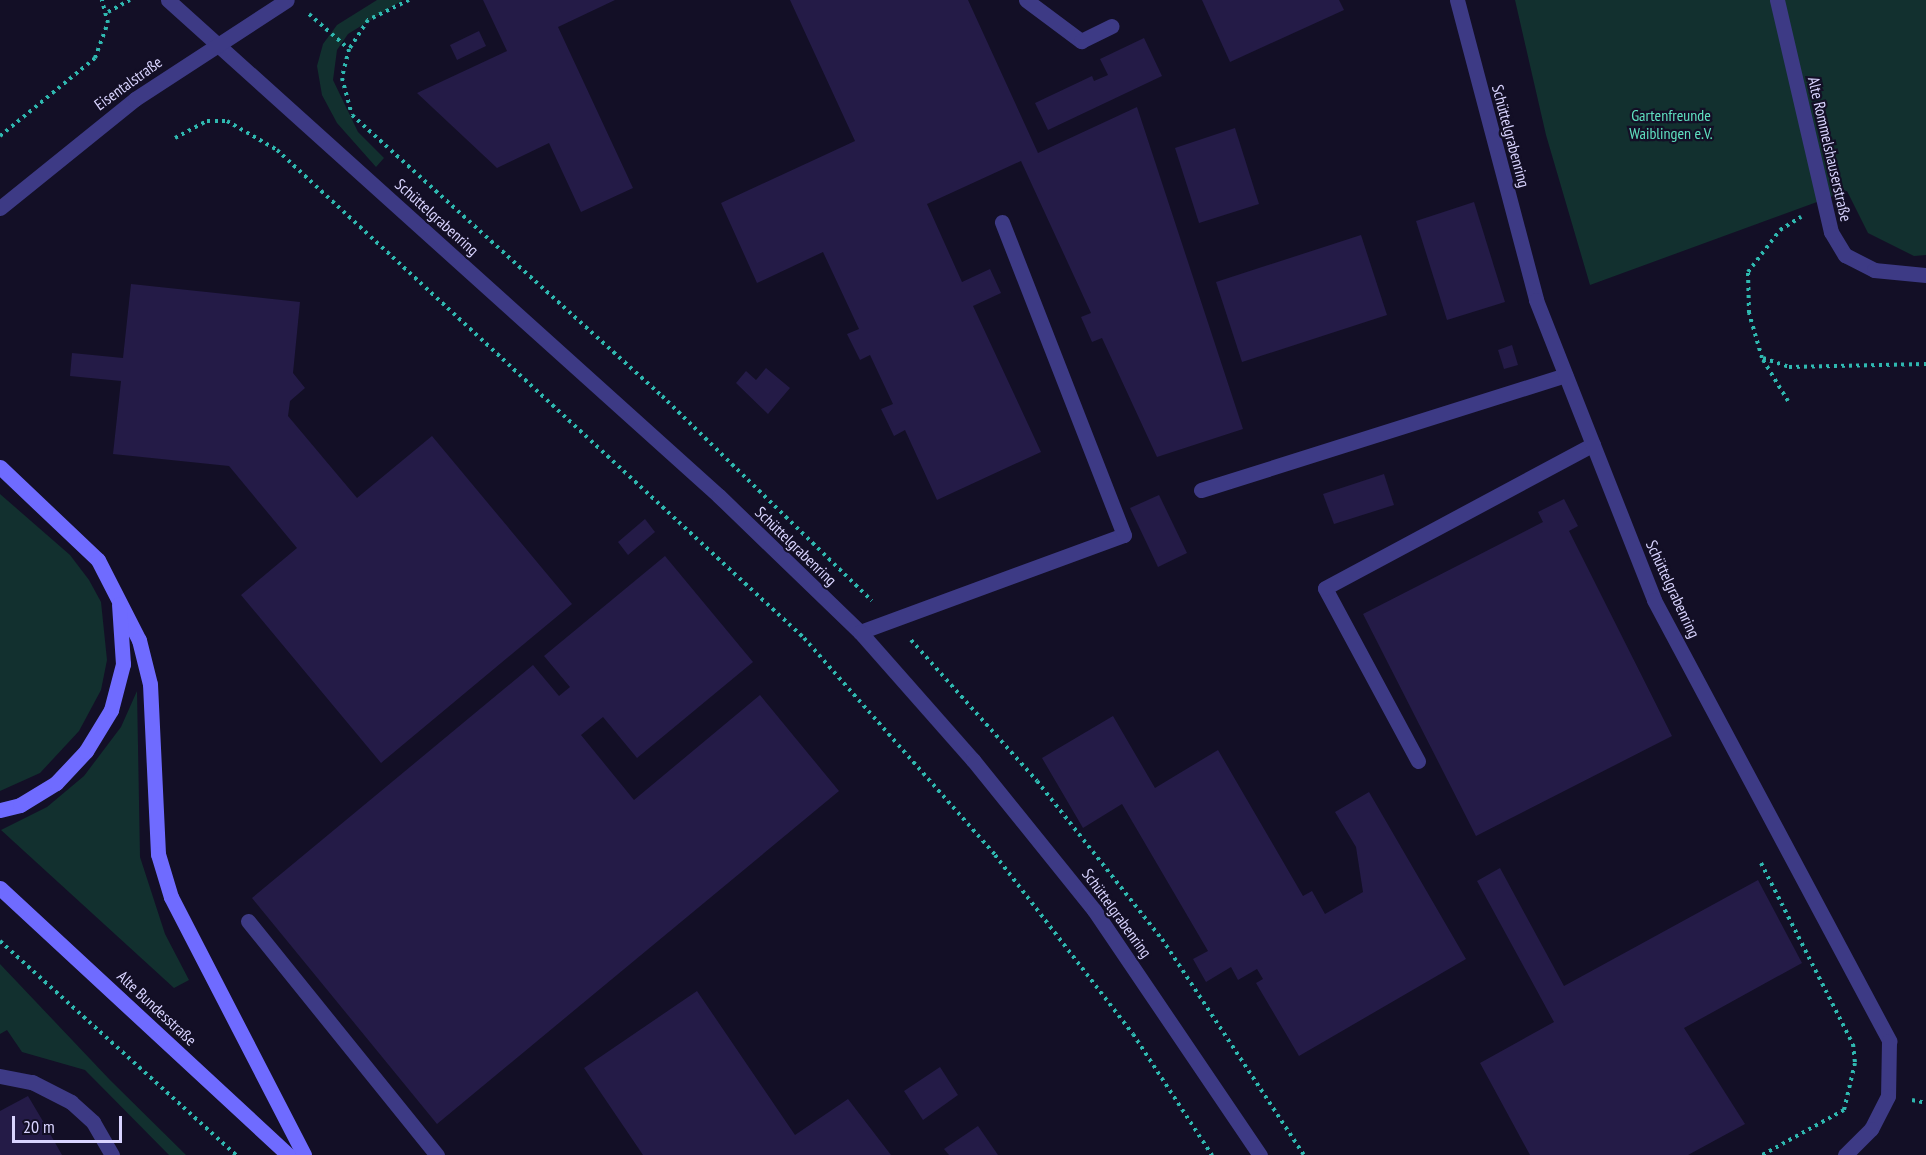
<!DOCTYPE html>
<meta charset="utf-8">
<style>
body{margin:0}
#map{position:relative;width:1926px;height:1155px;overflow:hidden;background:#130f26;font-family:"PT Sans Narrow",sans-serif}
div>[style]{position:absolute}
.green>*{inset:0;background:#12302f}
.building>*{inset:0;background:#241b47}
.path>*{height:4px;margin-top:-2px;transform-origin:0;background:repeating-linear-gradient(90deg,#2fb8b0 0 3px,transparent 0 7.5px)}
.lane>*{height:15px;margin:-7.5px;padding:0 7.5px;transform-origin:7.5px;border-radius:7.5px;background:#3d3a85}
.street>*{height:15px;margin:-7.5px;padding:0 7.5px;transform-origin:7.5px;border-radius:7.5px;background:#3d3a85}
.secondary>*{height:15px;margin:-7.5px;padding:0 7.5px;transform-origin:7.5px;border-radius:7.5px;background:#6f6bff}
span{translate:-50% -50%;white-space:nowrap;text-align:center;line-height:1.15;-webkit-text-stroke:4.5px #130f26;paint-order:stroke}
.street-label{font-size:16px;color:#d9d4ff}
.park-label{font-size:16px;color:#5fe0c0}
.scale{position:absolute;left:12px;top:1116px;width:110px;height:27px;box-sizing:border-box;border:3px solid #d9d4ff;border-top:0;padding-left:8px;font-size:18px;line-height:21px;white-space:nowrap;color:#d9d4ff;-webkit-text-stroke:4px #130f26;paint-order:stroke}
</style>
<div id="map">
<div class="green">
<div style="clip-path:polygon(377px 0,403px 0,348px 34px,337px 50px,333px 80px,358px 132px,384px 158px,376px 167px,337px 123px,322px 95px,317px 66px,323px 44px,337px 25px)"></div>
<div style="clip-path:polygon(1515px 0,1926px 0,1926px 255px,1914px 256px,1868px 233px,1847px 191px,1590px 285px,1546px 135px)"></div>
<div style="clip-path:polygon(0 494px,70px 555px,89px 580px,101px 602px,107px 660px,101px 690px,79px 731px,40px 773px,0 791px)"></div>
<div style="clip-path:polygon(137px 691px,140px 857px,165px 934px,189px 980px,174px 988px,1px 830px,47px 807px,84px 776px,121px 727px)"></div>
<div style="clip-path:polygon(0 964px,110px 1080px,186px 1155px,169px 1155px,85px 1070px,22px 1052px,7px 1030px,0 1034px)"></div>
</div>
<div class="building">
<div style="clip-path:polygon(483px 0,615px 0,558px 27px,633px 188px,581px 212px,549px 143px,497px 168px,417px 93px,507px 51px)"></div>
<div style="clip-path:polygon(790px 0,968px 0,1038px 153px,1137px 107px,1243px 429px,1157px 457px,1102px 338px,1092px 342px,1081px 317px,1091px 313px,1021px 161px,927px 204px,962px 282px,990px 269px,1001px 293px,973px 306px,1041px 452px,937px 500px,905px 430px,894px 436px,881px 409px,893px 404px,870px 355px,860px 360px,847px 334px,859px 329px,823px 252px,757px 283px,721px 203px,855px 141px)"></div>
<div style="clip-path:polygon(1202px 0,1339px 0,1344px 10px,1230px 62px)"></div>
<div style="clip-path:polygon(479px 31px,486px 46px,457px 60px,450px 45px)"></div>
<div style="clip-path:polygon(1144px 38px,1162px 76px,1048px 130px,1035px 103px,1092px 76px,1094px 81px,1108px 75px,1100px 59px)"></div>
<div style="clip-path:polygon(1235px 128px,1259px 204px,1199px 223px,1175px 148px)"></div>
<div style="clip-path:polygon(1474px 202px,1505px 302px,1447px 320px,1416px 221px)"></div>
<div style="clip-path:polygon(1361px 235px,1387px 315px,1242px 362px,1216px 282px)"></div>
<div style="clip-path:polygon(131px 284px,300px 302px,293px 373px,305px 388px,290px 401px,288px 416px,357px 498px,432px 436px,572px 604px,381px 763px,241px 595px,297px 548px,229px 466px,113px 454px,121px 381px,70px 376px,72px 353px,123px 358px)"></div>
<div style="clip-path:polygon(1512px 345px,1518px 365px,1504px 369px,1498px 350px)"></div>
<div style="clip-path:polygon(766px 368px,790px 388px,768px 414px,736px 383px,746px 371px,756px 380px)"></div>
<div style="clip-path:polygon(1384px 474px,1394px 505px,1334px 524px,1323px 494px)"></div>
<div style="clip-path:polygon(1159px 495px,1187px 553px,1158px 567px,1130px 508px)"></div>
<div style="clip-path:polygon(1564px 499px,1578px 526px,1569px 531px,1672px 736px,1476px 836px,1363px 614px,1543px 522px,1538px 512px)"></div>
<div style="clip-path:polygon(645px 519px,655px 532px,628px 555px,618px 542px)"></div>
<div style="clip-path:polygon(665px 556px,753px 662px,637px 758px,603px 717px,581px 735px,634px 800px,760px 695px,839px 791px,437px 1124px,252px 898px,533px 665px,559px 696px,570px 687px,544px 656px)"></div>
<div style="clip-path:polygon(1113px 716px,1155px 788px,1218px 750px,1303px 896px,1312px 891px,1325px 914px,1363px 892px,1356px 847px,1335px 812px,1369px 792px,1466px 959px,1299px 1056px,1256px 983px,1263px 979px,1257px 969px,1238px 980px,1231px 967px,1206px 982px,1193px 959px,1208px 951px,1122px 804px,1083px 828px,1042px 758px)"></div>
<div style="clip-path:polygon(1500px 868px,1564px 986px,1758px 880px,1802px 963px,1684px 1028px,1745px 1124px,1688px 1155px,1530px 1155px,1480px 1063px,1554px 1022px,1477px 881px)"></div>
<div style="clip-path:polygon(697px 991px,795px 1135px,848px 1099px,891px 1155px,643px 1155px,584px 1068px)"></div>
<div style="clip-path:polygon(940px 1067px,958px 1095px,923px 1120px,904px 1091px)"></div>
<div style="clip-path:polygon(28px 1096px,44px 1123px,62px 1155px,0 1155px,0 1111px)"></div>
<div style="clip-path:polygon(978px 1126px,998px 1155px,949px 1155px,944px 1149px)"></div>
</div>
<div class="path">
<div style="left:409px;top:0;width:46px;rotate:154deg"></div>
<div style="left:368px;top:20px;width:35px;rotate:123deg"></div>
<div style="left:349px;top:49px;width:30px;rotate:104deg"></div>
<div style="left:342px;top:78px;width:38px;rotate:75deg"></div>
<div style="left:352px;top:115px;width:418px;rotate:42.2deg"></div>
<div style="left:662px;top:396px;width:293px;rotate:44.3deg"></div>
<div style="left:108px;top:12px;width:25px;rotate:-29deg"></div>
<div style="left:309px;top:14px;width:53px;rotate:41.2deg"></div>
<div style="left:0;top:136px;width:123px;rotate:-39.4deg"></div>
<div style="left:95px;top:58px;width:37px;rotate:-70deg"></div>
<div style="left:108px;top:23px;width:24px;rotate:-105deg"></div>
<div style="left:175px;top:138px;width:36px;rotate:-28deg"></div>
<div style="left:207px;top:121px;width:20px"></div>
<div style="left:227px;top:121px;width:58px;rotate:30.1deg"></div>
<div style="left:277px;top:150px;width:718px;rotate:42.8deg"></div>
<div style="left:804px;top:638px;width:289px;rotate:48.6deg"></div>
<div style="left:995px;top:855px;width:226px;rotate:52.4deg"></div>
<div style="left:1133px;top:1034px;width:145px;rotate:56.9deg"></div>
<div style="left:1763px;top:358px;width:28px;rotate:19deg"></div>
<div style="left:1789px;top:367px;width:137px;rotate:-1.3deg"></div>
<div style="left:1788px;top:401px;width:50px;rotate:-121.2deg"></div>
<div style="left:1762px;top:358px;width:47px;rotate:-106.1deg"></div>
<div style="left:1749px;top:313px;width:41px;rotate:-91.4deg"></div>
<div style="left:1748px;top:272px;width:53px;rotate:-52.7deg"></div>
<div style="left:1780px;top:230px;width:25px;rotate:-32deg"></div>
<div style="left:911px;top:640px;width:189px;rotate:48.2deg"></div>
<div style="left:1037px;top:781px;width:201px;rotate:51.7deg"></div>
<div style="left:1162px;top:939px;width:258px;rotate:56.7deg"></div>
<div style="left:1761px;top:863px;width:203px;rotate:63.1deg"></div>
<div style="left:1853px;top:1044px;width:19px;rotate:84deg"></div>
<div style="left:1855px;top:1063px;width:48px;rotate:103.2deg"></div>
<div style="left:1844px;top:1110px;width:94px;rotate:151.2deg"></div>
<div style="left:0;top:941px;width:319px;rotate:42.2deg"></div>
<div style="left:1912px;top:1100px;width:14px;rotate:12deg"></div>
</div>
<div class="lane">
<div style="left:1026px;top:0;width:69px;rotate:36.7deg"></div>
<div style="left:1081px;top:41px;width:34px;rotate:-26deg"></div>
<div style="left:1201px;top:490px;width:382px;rotate:-17.5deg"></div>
<div style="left:860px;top:632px;width:281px;rotate:-20.2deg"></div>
<div style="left:1124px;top:535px;width:336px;rotate:-111.3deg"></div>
<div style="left:1418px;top:761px;width:196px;rotate:-118.3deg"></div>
<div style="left:1325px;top:588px;width:304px;rotate:-28.2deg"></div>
<div style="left:248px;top:921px;width:301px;rotate:51.1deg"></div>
<div style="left:0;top:1076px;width:33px;rotate:11deg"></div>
<div style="left:32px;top:1082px;width:44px;rotate:27.1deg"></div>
<div style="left:71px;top:1102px;width:30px;rotate:42deg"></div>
<div style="left:93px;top:1122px;width:38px;rotate:60deg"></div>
</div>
<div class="street">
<div style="left:168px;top:0;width:741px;rotate:41.99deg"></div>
<div style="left:719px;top:496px;width:196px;rotate:44deg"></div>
<div style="left:860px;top:632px;width:171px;rotate:48.6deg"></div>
<div style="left:973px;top:760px;width:193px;rotate:51.1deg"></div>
<div style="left:1094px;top:910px;width:296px;rotate:55.9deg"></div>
<div style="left:1457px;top:0;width:310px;rotate:75.2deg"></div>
<div style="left:1536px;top:300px;width:322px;rotate:68.5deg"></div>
<div style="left:1654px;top:600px;width:500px;rotate:61.9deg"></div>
<div style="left:1889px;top:1041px;width:55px;rotate:91deg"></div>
<div style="left:1888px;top:1096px;width:37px;rotate:117deg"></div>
<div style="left:1871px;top:1129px;width:37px;rotate:135deg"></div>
<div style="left:1777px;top:0;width:238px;rotate:76.9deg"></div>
<div style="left:1831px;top:232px;width:27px;rotate:59deg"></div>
<div style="left:1845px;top:255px;width:33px;rotate:27deg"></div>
<div style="left:1874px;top:270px;width:52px;rotate:5.5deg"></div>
<div style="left:0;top:208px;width:174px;rotate:-38.9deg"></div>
<div style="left:135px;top:99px;width:181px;rotate:-33.1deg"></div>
</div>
<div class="secondary">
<div style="left:0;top:467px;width:135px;rotate:43.5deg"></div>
<div style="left:98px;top:560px;width:90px;rotate:62.9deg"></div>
<div style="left:139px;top:640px;width:45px;rotate:76deg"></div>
<div style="left:150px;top:684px;width:170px;rotate:87.3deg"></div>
<div style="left:158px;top:854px;width:45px;rotate:73.2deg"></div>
<div style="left:171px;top:897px;width:290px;rotate:62.7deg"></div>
<div style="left:0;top:810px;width:21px;rotate:-14deg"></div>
<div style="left:20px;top:805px;width:42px;rotate:-31.4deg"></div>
<div style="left:56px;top:783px;width:44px;rotate:-46.8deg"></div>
<div style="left:86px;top:751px;width:48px;rotate:-58.6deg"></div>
<div style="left:111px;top:710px;width:48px;rotate:-75.4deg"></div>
<div style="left:123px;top:664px;width:60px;rotate:-93.8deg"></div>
<div style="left:0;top:888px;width:393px;rotate:42.8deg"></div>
</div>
<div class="street-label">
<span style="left:128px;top:83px;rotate:-36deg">Eisentalstraße</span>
<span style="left:1511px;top:136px;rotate:75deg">Schüttelgrabenring</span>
<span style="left:1830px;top:149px;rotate:77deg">Alte Rommelshauserstraße</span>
<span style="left:437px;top:217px;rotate:42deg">Schüttelgrabenring</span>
<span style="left:796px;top:546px;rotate:44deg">Schüttelgrabenring</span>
<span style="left:1673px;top:589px;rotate:65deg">Schüttelgrabenring</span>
<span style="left:1117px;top:913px;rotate:54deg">Schüttelgrabenring</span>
<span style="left:157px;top:1008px;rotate:43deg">Alte Bundesstraße</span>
</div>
<div class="park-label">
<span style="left:1671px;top:124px">Gartenfreunde<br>Waiblingen e.V.</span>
</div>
<div class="scale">20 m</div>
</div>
